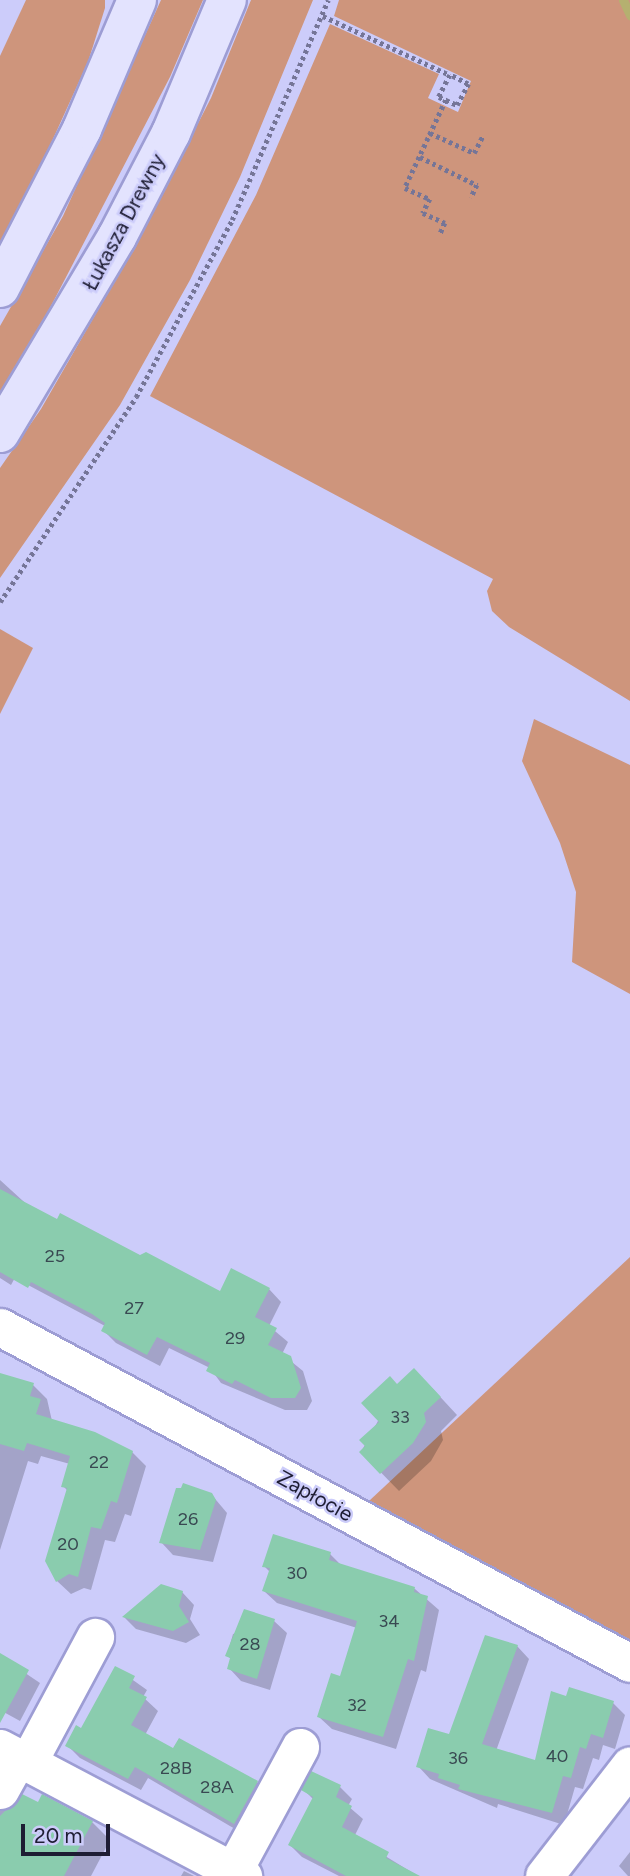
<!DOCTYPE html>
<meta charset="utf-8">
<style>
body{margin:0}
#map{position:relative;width:630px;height:1876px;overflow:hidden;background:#ccccfa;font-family:Figtree,sans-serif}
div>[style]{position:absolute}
.green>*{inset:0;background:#ce957c}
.shadow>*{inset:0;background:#0003}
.stream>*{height:9px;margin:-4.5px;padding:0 4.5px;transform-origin:4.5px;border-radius:4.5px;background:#b5b070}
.building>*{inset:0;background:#8accae}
.path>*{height:4.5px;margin-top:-2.25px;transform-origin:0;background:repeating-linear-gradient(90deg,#757597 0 3.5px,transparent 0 7px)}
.roads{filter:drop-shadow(2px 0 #9d9dd4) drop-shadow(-2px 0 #9d9dd4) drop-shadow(0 2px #9d9dd4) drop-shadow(0 -2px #9d9dd4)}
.minor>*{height:37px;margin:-18.5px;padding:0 18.5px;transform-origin:18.5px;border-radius:18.5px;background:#fff}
.major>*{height:38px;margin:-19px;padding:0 19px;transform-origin:19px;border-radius:19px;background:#e3e3fe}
span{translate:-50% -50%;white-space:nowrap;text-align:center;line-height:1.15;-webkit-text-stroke:5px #ccccfa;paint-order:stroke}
.number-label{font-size:18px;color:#394952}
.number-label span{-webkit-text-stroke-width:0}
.street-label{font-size:21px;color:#1e1d33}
.scale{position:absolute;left:21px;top:1824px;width:89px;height:32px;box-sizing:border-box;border:4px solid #1e1d33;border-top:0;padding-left:9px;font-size:21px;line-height:24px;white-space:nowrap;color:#1e1d33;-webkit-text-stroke:5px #ccccfa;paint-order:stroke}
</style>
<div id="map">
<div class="green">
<div style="clip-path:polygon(26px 0,105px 0,105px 8px,88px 62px,23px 205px,0 243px,0 56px)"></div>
<div style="clip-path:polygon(161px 0,203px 0,170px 77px,24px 358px,0 395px,0 326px,63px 216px)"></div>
<div style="clip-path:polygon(251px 0,313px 0,240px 177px,190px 280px,120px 405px,0 578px,0 468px,41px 409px,141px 235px,211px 98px)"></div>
<div style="clip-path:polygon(339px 0,630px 0,630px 701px,509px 627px,492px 611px,487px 591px,493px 579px,150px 396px,256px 195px,330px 24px,439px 74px,428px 98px,458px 112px,471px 81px,334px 16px)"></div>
<div style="clip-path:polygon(0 629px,33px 648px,0 714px)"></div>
<div style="clip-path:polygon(534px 719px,630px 765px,630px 994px,572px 962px,576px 892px,560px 843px,522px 761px)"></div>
<div style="clip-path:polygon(630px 1257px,630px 1640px,369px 1501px)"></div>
</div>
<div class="shadow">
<div style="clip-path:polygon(0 1180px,34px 1211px,220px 1294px,269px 1289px,281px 1302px,269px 1326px,288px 1342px,282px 1354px,303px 1371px,312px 1401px,307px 1410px,285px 1410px,221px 1383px,210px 1368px,169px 1348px,160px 1366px,116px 1343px,103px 1330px,105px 1326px,28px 1285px,17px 1274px,11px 1285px,0 1278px)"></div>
<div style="clip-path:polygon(0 1384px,33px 1385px,47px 1399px,52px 1421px,132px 1452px,146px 1466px,131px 1516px,125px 1514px,115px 1542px,105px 1540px,91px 1590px,84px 1588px,71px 1594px,57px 1581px,68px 1491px,63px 1486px,70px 1464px,41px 1456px,38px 1464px,28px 1461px,0 1550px)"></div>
<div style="clip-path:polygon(397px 1386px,432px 1388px,457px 1415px,441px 1431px,443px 1440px,431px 1461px,399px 1491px,361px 1452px)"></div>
<div style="clip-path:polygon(211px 1494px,227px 1513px,213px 1562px,173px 1555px,161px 1542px)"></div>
<div style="clip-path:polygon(330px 1554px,342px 1566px,415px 1589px,439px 1610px,426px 1672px,421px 1670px,396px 1749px,332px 1729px,319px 1717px,341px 1678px,357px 1628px,277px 1603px,264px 1591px,270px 1572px,264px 1566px)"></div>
<div style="clip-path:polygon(182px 1592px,194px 1605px,190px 1619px,200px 1635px,186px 1643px,136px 1629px,124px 1617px)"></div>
<div style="clip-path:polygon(274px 1621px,287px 1633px,270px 1690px,241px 1681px,229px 1668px,232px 1660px,227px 1655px,233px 1634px)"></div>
<div style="clip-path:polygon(517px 1646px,529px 1659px,496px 1751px,536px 1763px,567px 1698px,613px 1703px,625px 1715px,615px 1749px,603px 1745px,599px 1760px,593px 1758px,583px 1789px,575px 1787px,564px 1825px,498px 1804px,497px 1808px,430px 1779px,418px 1766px,450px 1736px)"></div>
<div style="clip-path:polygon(0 1656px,40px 1683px,20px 1721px,0 1710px)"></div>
<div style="clip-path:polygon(116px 1668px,147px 1690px,143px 1697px,158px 1711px,145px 1735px,174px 1751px,257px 1782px,269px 1794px,247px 1836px,148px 1778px,141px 1790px,80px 1758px,67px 1745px,81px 1730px)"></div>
<div style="clip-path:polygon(340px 1787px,352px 1799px,348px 1806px,363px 1819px,354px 1837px,418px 1876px,339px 1876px,302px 1857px,290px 1845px,314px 1800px,303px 1789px)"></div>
<div style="clip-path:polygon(39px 1805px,92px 1822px,110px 1840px,91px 1876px,0 1876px,0 1810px)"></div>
<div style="clip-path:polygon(630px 1852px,630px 1876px,628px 1876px,619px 1866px)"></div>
<div style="clip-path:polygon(184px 1871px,194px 1876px,181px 1876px)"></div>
</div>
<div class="stream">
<div style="left:623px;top:0;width:17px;rotate:65deg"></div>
</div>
<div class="building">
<div style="clip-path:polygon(0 1189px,57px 1219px,60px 1213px,140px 1255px,146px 1252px,220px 1291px,231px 1268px,270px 1288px,255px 1317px,277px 1328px,268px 1345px,291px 1356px,301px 1388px,295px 1398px,271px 1398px,235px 1380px,232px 1384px,206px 1371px,210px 1363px,157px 1337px,147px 1355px,101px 1331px,105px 1323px,92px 1314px,31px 1282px,28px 1288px,0 1272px)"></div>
<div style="clip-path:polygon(414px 1368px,441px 1397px,424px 1413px,426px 1422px,413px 1443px,380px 1474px,359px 1452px,365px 1446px,359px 1440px,379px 1422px,361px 1403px,390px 1376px,397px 1384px)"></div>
<div style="clip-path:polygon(0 1373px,34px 1383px,30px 1396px,41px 1399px,36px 1414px,95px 1432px,133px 1451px,117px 1503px,111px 1501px,101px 1529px,91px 1527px,78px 1577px,69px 1574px,56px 1582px,45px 1561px,67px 1488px,61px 1487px,70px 1456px,27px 1443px,24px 1451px,0 1444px)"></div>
<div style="clip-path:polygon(183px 1483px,212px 1493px,216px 1500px,200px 1550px,159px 1543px,176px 1488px,181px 1488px)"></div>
<div style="clip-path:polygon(273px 1534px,331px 1552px,329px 1560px,415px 1587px,414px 1592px,428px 1596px,414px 1661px,408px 1659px,383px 1737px,317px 1717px,331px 1673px,340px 1676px,357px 1621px,262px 1591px,270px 1568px,262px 1567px)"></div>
<div style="clip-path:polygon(161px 1584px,183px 1591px,179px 1606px,189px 1622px,173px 1631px,122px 1617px)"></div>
<div style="clip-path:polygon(244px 1609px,275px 1619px,257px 1679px,227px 1669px,230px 1658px,225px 1656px)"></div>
<div style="clip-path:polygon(485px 1635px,518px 1645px,482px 1744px,535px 1760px,551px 1691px,566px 1696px,569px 1687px,614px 1701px,603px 1738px,591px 1734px,586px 1749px,580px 1747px,571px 1778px,563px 1776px,552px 1813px,458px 1789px,460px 1785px,438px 1778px,439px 1774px,416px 1767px,428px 1728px,449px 1734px)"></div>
<div style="clip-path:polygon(0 1653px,29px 1670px,0 1723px)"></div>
<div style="clip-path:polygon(115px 1666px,135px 1676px,129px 1688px,147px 1697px,131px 1725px,173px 1748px,179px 1738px,258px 1781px,234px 1824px,135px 1767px,128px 1779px,65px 1746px,76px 1725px,81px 1728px)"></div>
<div style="clip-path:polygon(311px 1771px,341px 1785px,336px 1797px,352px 1806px,342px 1827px,389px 1852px,386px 1858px,420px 1876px,346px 1876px,288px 1845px,313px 1797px,301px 1790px)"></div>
<div style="clip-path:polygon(22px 1794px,38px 1802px,42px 1794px,93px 1821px,64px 1876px,0 1876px,0 1816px)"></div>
</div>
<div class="path">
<div style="left:323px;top:16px;width:140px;rotate:24.9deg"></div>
<div style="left:450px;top:75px;width:25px;rotate:117deg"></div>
<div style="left:439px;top:97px;width:8px;rotate:23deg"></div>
<div style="left:446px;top:100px;width:97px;rotate:115deg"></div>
<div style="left:405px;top:188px;width:27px;rotate:24deg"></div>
<div style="left:430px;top:199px;width:16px;rotate:117deg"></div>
<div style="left:423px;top:213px;width:24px;rotate:24deg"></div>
<div style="left:445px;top:223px;width:12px;rotate:114deg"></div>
<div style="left:446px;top:100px;width:12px;rotate:24deg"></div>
<div style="left:457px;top:105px;width:24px;rotate:-62deg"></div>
<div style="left:468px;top:84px;width:20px;rotate:-153deg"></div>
<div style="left:430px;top:133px;width:48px;rotate:24.4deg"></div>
<div style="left:474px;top:153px;width:20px;rotate:-63deg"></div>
<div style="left:420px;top:157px;width:64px;rotate:26.2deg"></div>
<div style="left:477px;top:185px;width:14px;rotate:115deg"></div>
<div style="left:0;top:602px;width:246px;rotate:-56.4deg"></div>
<div style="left:136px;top:397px;width:201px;rotate:-61.5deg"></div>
<div style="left:232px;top:220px;width:240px;rotate:-66.4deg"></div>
</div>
<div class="roads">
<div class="minor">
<div style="left:0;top:1327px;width:714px;rotate:28.07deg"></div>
<div style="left:0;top:1748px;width:275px;rotate:27.8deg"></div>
<div style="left:28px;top:1762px;width:142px;rotate:-61.8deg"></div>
<div style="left:0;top:1790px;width:38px;rotate:-61deg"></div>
<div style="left:233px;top:1871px;width:141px;rotate:-61.6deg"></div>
<div style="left:544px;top:1876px;width:140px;rotate:-52.2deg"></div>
</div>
<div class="major">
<div style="left:0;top:288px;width:179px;rotate:-62.7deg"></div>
<div style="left:82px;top:129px;width:140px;rotate:-66.9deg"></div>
<div style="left:0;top:433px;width:228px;rotate:-59.2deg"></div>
<div style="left:117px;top:237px;width:117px;rotate:-62.6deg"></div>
<div style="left:171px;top:133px;width:144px;rotate:-67.2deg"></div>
</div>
</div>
<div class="number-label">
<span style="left:55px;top:1256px">25</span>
<span style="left:134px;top:1308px">27</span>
<span style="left:235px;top:1338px">29</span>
<span style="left:400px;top:1417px">33</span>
<span style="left:99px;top:1462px">22</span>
<span style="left:188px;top:1519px">26</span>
<span style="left:68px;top:1544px">20</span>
<span style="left:297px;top:1573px">30</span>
<span style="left:389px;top:1621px">34</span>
<span style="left:250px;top:1644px">28</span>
<span style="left:357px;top:1705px">32</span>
<span style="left:557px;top:1756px">40</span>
<span style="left:458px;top:1758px">36</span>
<span style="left:176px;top:1768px">28B</span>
<span style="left:217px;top:1787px">28A</span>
</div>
<div class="street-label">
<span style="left:124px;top:222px;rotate:-62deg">Łukasza Drewny</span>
<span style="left:315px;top:1496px;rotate:29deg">Zapłocie</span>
</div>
<div class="scale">20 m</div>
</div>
